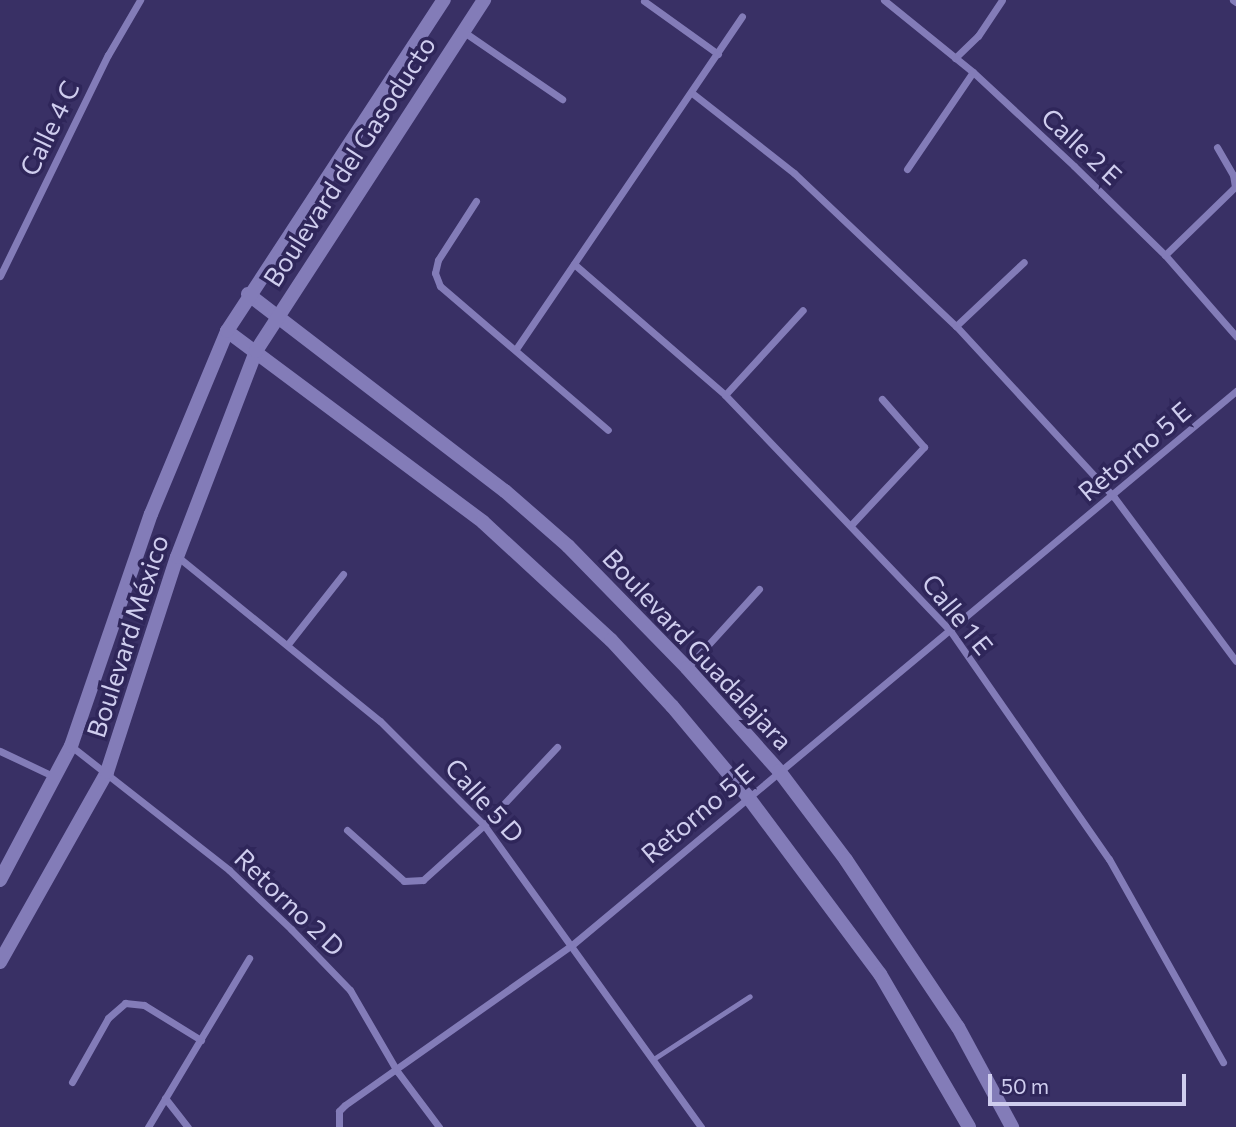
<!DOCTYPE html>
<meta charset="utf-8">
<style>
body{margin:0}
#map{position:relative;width:1236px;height:1127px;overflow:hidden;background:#393065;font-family:Commissioner,sans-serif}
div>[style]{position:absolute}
.lane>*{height:5px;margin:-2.5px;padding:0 2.5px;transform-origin:2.5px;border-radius:2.5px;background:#837cb8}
.street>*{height:7px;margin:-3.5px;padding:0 3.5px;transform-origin:3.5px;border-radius:3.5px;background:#837cb8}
.secondary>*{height:14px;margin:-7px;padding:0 7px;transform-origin:7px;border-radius:7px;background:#837cb8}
span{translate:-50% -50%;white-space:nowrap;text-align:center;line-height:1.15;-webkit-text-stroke:7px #2f265a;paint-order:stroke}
.street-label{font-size:26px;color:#cfcdee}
.scale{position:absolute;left:988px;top:1074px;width:198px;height:32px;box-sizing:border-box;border:4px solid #cfcdee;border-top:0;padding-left:9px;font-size:21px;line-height:24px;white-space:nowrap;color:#cfcdee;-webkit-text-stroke:5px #2f265a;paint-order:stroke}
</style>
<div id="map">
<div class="lane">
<div style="left:655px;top:1058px;width:113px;rotate:-33.1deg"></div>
</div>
<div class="street">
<div style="left:884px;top:0;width:114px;rotate:39deg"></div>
<div style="left:973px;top:72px;width:138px;rotate:42.9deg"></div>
<div style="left:1074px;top:166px;width:127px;rotate:44.4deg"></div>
<div style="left:1165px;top:255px;width:108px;rotate:48.8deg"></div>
<div style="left:1233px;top:0;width:4px;rotate:34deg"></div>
<div style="left:644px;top:1px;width:91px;rotate:35.6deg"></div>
<div style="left:464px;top:32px;width:119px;rotate:34.4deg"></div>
<div style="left:955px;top:58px;width:32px;rotate:-44deg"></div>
<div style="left:978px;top:36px;width:43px;rotate:-56.3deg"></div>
<div style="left:692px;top:93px;width:130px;rotate:38.1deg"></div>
<div style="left:794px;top:173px;width:223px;rotate:43.4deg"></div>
<div style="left:956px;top:326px;width:233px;rotate:47.3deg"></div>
<div style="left:1114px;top:497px;width:204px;rotate:53.4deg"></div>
<div style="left:907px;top:169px;width:117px;rotate:-55.8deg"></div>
<div style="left:476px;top:201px;width:70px;rotate:122.8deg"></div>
<div style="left:438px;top:260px;width:13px;rotate:103deg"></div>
<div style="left:435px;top:273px;width:14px;rotate:69deg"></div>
<div style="left:440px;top:286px;width:221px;rotate:40.6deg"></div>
<div style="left:1165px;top:255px;width:98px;rotate:-44.2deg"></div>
<div style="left:1235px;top:187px;width:12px;rotate:-99deg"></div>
<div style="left:1233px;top:175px;width:32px;rotate:-120deg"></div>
<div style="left:574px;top:264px;width:200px;rotate:40.9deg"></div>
<div style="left:725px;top:395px;width:324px;rotate:46.3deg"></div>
<div style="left:949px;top:629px;width:280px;rotate:55.2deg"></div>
<div style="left:1109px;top:859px;width:233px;rotate:60.7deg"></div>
<div style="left:0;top:276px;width:246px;rotate:-64deg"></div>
<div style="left:108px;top:55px;width:64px;rotate:-59.8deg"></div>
<div style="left:956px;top:326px;width:93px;rotate:-43.3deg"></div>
<div style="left:516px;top:349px;width:402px;rotate:-55.8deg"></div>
<div style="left:725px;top:395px;width:115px;rotate:-47.5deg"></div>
<div style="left:851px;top:525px;width:107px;rotate:-46.9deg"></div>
<div style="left:924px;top:447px;width:64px;rotate:-131.2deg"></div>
<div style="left:178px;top:557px;width:260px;rotate:39.1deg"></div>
<div style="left:380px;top:721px;width:147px;rotate:45deg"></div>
<div style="left:484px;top:825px;width:372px;rotate:54.3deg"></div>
<div style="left:288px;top:644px;width:89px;rotate:-51.8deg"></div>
<div style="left:687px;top:668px;width:107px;rotate:-47.7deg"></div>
<div style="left:71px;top:746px;width:201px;rotate:38.1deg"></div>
<div style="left:229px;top:870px;width:86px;rotate:43.6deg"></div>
<div style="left:291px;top:929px;width:85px;rotate:46deg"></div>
<div style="left:350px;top:990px;width:94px;rotate:59.9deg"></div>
<div style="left:397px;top:1071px;width:70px;rotate:53.1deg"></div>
<div style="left:0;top:751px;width:61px;rotate:25.3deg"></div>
<div style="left:347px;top:830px;width:76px;rotate:41.8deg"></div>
<div style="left:404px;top:881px;width:19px;rotate:-3deg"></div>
<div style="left:423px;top:880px;width:82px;rotate:-42deg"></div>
<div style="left:484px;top:825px;width:107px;rotate:-46.9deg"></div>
<div style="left:72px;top:1082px;width:73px;rotate:-60.6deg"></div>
<div style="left:108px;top:1018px;width:23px;rotate:-41deg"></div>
<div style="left:125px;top:1003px;width:19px;rotate:6deg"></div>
<div style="left:144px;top:1005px;width:67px;rotate:31.6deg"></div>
<div style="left:165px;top:1098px;width:37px;rotate:52deg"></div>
<div style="left:148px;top:1127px;width:197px;rotate:-59.1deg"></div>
<div style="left:339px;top:1127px;width:16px;rotate:-90deg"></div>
<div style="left:339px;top:1111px;width:8px;rotate:-45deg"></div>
<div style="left:345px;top:1105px;width:278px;rotate:-35.2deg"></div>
<div style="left:572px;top:945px;width:865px;rotate:-39.84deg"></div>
</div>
<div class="secondary">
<div style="left:248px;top:294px;width:324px;rotate:37.5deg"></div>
<div style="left:505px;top:491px;width:84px;rotate:41.1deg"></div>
<div style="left:568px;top:546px;width:170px;rotate:45.7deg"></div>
<div style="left:687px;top:668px;width:138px;rotate:48.2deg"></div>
<div style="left:779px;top:771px;width:111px;rotate:53deg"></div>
<div style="left:846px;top:860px;width:201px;rotate:56.2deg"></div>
<div style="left:958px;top:1027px;width:114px;rotate:61.6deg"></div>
<div style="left:227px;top:331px;width:319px;rotate:36.7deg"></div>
<div style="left:483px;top:522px;width:174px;rotate:42.7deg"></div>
<div style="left:611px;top:640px;width:90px;rotate:47.3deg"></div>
<div style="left:672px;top:706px;width:119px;rotate:50.1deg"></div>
<div style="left:748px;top:797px;width:221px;rotate:53.3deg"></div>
<div style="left:880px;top:974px;width:177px;rotate:59.8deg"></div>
<div style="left:0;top:880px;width:152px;rotate:-62.1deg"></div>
<div style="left:71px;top:746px;width:245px;rotate:-71deg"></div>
<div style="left:151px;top:514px;width:198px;rotate:-67.4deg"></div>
<div style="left:227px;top:331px;width:396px;rotate:-56.8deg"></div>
<div style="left:0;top:962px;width:218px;rotate:-60.6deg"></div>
<div style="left:107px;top:772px;width:226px;rotate:-72deg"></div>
<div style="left:177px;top:557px;width:221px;rotate:-69deg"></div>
<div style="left:256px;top:351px;width:419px;rotate:-57deg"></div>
</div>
<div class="street-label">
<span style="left:49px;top:128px;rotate:-64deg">Calle 4 C</span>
<span style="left:1082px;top:146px;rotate:43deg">Calle 2 E</span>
<span style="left:349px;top:161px;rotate:-57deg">Boulevard del Gasoducto</span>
<span style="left:1134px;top:451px;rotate:-40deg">Retorno 5 E</span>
<span style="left:958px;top:614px;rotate:51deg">Calle 1 E</span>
<span style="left:127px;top:636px;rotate:-72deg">Boulevard México</span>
<span style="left:698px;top:649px;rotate:47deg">Boulevard Guadalajara</span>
<span style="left:485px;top:800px;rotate:48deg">Calle 5 D</span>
<span style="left:697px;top:813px;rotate:-40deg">Retorno 5 E</span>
<span style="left:290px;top:902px;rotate:44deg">Retorno 2 D</span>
</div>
<div class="scale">50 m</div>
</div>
